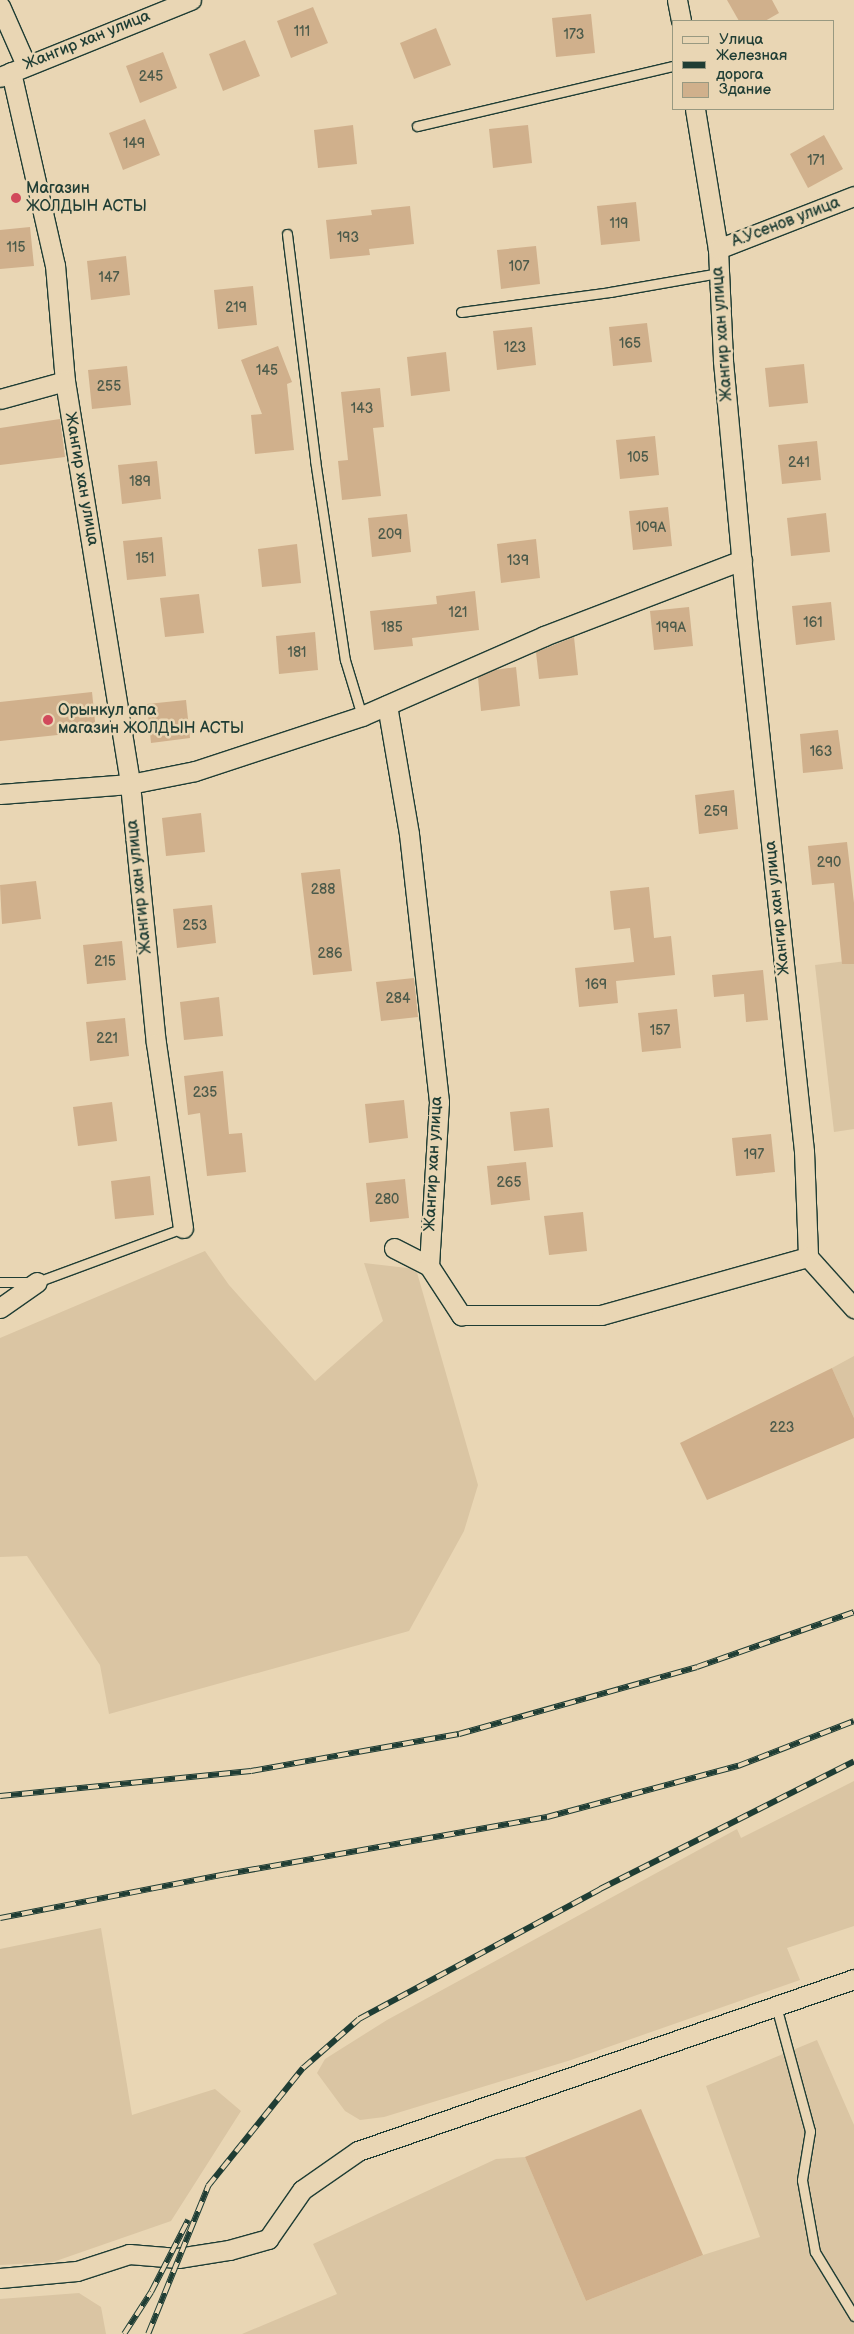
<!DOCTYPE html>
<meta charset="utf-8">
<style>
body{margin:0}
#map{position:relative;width:854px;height:2334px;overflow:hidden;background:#e9d6b4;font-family:"Balsamiq Sans",sans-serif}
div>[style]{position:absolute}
.built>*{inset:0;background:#dac5a3}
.building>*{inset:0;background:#d0b08c}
.roads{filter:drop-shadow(1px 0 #1f3d34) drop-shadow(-1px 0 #1f3d34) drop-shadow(0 1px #1f3d34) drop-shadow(0 -1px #1f3d34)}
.lane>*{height:9px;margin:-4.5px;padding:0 4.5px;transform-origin:4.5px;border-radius:4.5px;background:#e9d6b4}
.street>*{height:19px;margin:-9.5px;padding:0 9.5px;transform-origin:9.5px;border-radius:9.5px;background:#e9d6b4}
.rail>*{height:5.5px;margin-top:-2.75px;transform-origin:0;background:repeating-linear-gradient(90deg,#e9d6b4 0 11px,#1f3d34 0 22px);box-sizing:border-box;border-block:1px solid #1f3d34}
.dots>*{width:14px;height:14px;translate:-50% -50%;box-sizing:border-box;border:2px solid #e9d6b4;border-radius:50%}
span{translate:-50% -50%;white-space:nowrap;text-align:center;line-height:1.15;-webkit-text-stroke:5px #e9d6b4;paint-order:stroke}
.number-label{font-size:14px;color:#4b5a4a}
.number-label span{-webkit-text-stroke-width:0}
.street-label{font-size:16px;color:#1f3d34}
.poi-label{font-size:16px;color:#1f3d34}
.left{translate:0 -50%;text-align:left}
.legend{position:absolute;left:672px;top:20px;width:162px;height:90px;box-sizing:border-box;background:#e9d6b4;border:1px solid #989981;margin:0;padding:6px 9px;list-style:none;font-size:15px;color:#1f3d34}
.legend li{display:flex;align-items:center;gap:10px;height:25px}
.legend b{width:25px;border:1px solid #989981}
</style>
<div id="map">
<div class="built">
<div style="clip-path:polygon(854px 960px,854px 1129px,834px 1132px,815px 965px)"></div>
<div style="clip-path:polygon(205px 1251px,229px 1285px,315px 1381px,383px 1321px,364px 1263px,416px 1269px,478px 1485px,464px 1531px,409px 1631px,109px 1714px,100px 1665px,27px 1556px,0 1557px,0 1338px)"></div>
<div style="clip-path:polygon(854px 1356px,854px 1418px,832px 1368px)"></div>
<div style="clip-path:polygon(854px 1781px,854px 1926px,787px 1948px,800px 1980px,571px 2060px,384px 2117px,360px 2120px,345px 2111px,317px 2073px,325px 2059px,387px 2020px,737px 1829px,741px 1838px)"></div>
<div style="clip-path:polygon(101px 1928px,132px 2115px,215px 2089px,241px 2111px,171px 2221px,53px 2262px,0 2265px,0 1949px)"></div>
<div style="clip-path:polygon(817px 2040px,854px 2125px,854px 2334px,242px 2334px,337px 2294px,313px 2244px,496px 2159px,525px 2157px,586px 2301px,703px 2255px,760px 2237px,706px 2086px)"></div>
<div style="clip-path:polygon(79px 2293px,101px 2307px,106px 2334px,0 2334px,0 2299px)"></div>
</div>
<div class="building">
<div style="clip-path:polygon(727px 0,772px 0,779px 13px,765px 21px,739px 21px)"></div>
<div style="clip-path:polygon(313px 7px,328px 43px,291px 58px,277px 21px)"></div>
<div style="clip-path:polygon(591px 14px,595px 53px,556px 57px,552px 18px)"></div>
<div style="clip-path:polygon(436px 28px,451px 65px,414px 79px,400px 43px)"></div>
<div style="clip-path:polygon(245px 40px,260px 76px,223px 91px,209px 54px)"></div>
<div style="clip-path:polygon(163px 52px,177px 88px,140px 103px,126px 66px)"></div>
<div style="clip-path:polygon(145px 119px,160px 155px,123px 170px,109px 133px)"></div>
<div style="clip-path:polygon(353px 125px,357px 164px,318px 168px,314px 130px)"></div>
<div style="clip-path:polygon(528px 125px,532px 163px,493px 168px,489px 129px)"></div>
<div style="clip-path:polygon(824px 135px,843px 169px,808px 188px,790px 154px)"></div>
<div style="clip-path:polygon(636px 202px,640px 241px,601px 245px,597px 206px)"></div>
<div style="clip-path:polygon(410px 206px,414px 244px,369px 249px,370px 255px,330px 259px,326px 220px,372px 215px,371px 210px)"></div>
<div style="clip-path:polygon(30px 227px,34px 266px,0 269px,0 230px)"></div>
<div style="clip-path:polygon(536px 246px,540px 284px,501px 289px,497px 250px)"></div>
<div style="clip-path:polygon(126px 256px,130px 295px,91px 300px,87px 261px)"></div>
<div style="clip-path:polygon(253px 286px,257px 325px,218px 329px,214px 290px)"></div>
<div style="clip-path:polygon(647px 323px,652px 362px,613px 366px,609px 327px)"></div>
<div style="clip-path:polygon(532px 327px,536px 365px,497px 370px,493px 331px)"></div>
<div style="clip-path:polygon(278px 346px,292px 382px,287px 384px,294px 450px,255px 454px,251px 415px,262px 414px,241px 360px)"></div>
<div style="clip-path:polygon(446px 352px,450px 391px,411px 396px,407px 357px)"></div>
<div style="clip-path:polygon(804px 364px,808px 403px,769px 407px,765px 368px)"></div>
<div style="clip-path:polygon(127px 366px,131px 405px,92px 409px,88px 370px)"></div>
<div style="clip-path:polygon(380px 388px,384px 427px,373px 428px,381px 496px,342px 500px,338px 461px,348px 460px,341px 392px)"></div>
<div style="clip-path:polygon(60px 419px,65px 457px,0 465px,0 428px)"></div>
<div style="clip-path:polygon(655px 436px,659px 475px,620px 479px,616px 440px)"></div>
<div style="clip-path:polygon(817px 441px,821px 480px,782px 484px,778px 445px)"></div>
<div style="clip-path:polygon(157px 461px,161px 499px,122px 504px,118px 465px)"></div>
<div style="clip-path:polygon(668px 507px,672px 546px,633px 550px,629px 511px)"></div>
<div style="clip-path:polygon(826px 513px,830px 552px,791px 556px,787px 518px)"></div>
<div style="clip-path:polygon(407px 514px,411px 552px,372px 557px,368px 518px)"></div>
<div style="clip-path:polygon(162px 537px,166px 576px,127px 580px,123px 541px)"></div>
<div style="clip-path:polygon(536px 539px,540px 578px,501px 583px,497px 544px)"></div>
<div style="clip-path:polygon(297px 544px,301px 583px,262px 587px,258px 549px)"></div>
<div style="clip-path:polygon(475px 591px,479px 630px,412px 638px,413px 646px,374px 650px,370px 611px,437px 604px,436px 596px)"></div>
<div style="clip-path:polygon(199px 594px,204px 633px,165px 637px,160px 598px)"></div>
<div style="clip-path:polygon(831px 602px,835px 640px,796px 645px,792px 606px)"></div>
<div style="clip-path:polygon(689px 607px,693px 646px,654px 650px,650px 611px)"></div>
<div style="clip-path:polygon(315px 632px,318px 670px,279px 674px,276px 636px)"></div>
<div style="clip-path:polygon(574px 637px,578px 675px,539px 679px,536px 652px)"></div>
<div style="clip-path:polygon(516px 667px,520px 706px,481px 711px,478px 677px,495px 670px)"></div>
<div style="clip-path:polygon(92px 692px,96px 731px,0 741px,0 702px)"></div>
<div style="clip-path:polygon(186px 700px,190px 738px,151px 743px,147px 704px)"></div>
<div style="clip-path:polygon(838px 730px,843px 769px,803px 773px,800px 734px)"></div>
<div style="clip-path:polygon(734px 790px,738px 829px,699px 834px,695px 795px)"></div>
<div style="clip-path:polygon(201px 813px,205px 852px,166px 856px,162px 818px)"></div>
<div style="clip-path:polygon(847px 842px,854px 903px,854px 964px,842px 964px,834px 883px,812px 885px,808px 846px)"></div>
<div style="clip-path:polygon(340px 869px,352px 971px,313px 975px,301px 873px)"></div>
<div style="clip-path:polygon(36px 881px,41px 919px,2px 924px,0 885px)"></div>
<div style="clip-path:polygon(649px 887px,654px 938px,671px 936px,675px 975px,616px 981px,618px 1003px,579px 1007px,575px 968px,634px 962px,630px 928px,614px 930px,610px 891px)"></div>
<div style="clip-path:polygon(212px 905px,216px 943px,177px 948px,173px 909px)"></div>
<div style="clip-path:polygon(122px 941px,126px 980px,87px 984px,83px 945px)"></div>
<div style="clip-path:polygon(763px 970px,768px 1020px,746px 1022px,744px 994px,714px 997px,712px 975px)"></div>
<div style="clip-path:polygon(414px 978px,418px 1017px,381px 1021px,376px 982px)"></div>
<div style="clip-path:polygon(219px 997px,223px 1036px,184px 1040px,180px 1002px)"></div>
<div style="clip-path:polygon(677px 1009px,681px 1048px,642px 1052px,638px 1013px)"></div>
<div style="clip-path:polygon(125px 1018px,129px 1056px,90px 1061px,86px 1022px)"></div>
<div style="clip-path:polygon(223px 1071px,229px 1134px,242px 1133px,246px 1172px,207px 1176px,200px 1113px,188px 1115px,184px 1076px)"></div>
<div style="clip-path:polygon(404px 1100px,408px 1138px,369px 1143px,365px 1104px)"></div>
<div style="clip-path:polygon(112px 1102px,117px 1141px,78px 1146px,73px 1107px)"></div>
<div style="clip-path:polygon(549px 1108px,553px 1147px,514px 1151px,510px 1112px)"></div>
<div style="clip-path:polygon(771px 1134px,775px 1172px,736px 1176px,732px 1138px)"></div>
<div style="clip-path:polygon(526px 1162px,530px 1200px,491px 1205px,487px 1166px)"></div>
<div style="clip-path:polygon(150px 1176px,154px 1215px,115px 1219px,111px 1181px)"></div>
<div style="clip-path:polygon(405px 1179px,409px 1218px,370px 1222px,366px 1183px)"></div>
<div style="clip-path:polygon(583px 1212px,587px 1251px,549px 1255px,544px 1216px)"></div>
<div style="clip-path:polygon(832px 1368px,854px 1418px,854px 1438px,707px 1500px,680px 1443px)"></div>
<div style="clip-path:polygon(641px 2109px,703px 2255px,586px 2301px,525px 2157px)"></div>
</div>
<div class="roads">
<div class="lane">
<div style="left:417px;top:126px;width:263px;rotate:-13.2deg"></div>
<div style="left:287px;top:234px;width:228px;rotate:82.9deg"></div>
<div style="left:315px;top:460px;width:202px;rotate:81.5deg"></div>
<div style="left:345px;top:660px;width:59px;rotate:73.1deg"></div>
<div style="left:461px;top:312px;width:150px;rotate:-7.6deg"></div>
<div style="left:610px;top:292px;width:111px;rotate:-9.9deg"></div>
<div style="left:0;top:1282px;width:37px"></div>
<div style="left:37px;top:1282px;width:156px;rotate:-20.3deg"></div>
<div style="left:776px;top:2006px;width:130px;rotate:74.8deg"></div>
<div style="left:810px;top:2131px;width:50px;rotate:99.3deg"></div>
<div style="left:802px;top:2180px;width:73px;rotate:79.8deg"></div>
<div style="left:815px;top:2252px;width:75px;rotate:58.6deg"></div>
</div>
<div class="street">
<div style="left:677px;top:0;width:21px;rotate:79deg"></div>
<div style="left:0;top:6px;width:64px;rotate:66.2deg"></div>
<div style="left:11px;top:72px;width:198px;rotate:77.2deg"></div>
<div style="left:55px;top:265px;width:116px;rotate:85.1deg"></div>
<div style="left:65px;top:381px;width:408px;rotate:80.8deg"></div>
<div style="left:130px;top:784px;width:260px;rotate:84.3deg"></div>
<div style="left:156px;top:1043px;width:187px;rotate:81.7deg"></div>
<div style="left:0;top:77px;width:206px;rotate:-22deg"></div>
<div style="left:695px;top:109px;width:142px;rotate:80.7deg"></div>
<div style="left:718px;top:249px;width:112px;rotate:87.4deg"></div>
<div style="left:723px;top:361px;width:250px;rotate:84.7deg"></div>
<div style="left:746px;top:610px;width:544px;rotate:83.88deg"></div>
<div style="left:804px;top:1151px;width:106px;rotate:87.8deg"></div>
<div style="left:808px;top:1257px;width:69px;rotate:48deg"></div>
<div style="left:718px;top:249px;width:146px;rotate:-21.3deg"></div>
<div style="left:0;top:399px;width:67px;rotate:-15.5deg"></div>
<div style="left:387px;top:705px;width:131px;rotate:80.3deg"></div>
<div style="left:409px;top:834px;width:270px;rotate:83.6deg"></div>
<div style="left:439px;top:1102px;width:164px;rotate:93.5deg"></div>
<div style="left:0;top:794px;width:130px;rotate:-4.4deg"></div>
<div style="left:130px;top:784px;width:66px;rotate:-11.3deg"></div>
<div style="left:195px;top:771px;width:176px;rotate:-18.2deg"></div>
<div style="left:362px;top:716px;width:199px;rotate:-23.7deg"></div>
<div style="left:544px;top:636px;width:212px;rotate:-21deg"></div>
<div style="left:394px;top:1248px;width:39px;rotate:27deg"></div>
<div style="left:429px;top:1266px;width:59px;rotate:56.9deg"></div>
<div style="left:461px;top:1315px;width:140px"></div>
<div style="left:601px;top:1315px;width:215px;rotate:-15.7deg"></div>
<div style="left:0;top:1308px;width:45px;rotate:-35.1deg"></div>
<div style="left:0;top:2278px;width:77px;rotate:-5.2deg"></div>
<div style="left:77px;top:2271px;width:55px;rotate:-18.1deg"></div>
<div style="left:129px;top:2254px;width:49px;rotate:4.7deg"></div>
<div style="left:178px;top:2258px;width:52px;rotate:-8.9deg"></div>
<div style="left:229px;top:2250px;width:41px;rotate:-15.8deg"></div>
<div style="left:268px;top:2239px;width:60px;rotate:-55.2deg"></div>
<div style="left:302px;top:2190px;width:68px;rotate:-34.9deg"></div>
<div style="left:358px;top:2151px;width:525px;rotate:-19.13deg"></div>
</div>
</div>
<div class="rail">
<div style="left:0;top:1796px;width:252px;rotate:-5.7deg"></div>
<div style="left:251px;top:1771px;width:211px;rotate:-10.1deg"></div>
<div style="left:459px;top:1734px;width:247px;rotate:-15.7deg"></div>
<div style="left:697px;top:1667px;width:166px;rotate:-19.3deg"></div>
<div style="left:0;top:1918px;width:231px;rotate:-11deg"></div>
<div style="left:227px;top:1874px;width:325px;rotate:-10.1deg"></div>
<div style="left:547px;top:1817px;width:198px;rotate:-15deg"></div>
<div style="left:738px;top:1766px;width:124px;rotate:-21.2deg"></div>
<div style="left:124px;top:2334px;width:50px;rotate:-57.3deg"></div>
<div style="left:151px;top:2292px;width:81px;rotate:-62.8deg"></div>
<div style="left:148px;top:2334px;width:160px;rotate:-67.9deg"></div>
<div style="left:208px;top:2186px;width:151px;rotate:-51.2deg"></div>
<div style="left:303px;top:2068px;width:74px;rotate:-41.2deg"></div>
<div style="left:359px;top:2019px;width:274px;rotate:-28.3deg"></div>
<div style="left:600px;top:1889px;width:284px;rotate:-26.7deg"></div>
</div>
<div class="dots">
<div style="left:16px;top:198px;background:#d1495b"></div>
<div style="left:48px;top:720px;background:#d1495b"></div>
</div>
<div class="number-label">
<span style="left:302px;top:32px">111</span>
<span style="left:574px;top:35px">173</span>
<span style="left:151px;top:77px">245</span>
<span style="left:134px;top:144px">149</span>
<span style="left:816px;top:161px">171</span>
<span style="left:619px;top:224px">119</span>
<span style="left:348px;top:238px">193</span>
<span style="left:16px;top:248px">115</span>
<span style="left:519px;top:267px">107</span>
<span style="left:109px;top:278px">147</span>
<span style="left:236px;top:308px">219</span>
<span style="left:630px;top:344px">165</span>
<span style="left:515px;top:348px">123</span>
<span style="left:267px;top:371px">145</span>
<span style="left:109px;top:387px">255</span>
<span style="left:362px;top:409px">143</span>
<span style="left:638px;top:458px">105</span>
<span style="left:799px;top:463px">241</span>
<span style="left:140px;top:482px">189</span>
<span style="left:651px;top:528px">109А</span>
<span style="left:390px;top:535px">209</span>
<span style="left:145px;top:559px">151</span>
<span style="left:518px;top:561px">139</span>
<span style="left:458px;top:613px">121</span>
<span style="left:813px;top:623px">161</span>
<span style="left:392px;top:628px">185</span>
<span style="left:671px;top:628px">199А</span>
<span style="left:297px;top:653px">181</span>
<span style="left:821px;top:752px">163</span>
<span style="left:716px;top:812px">259</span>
<span style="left:829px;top:863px">290</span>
<span style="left:323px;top:890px">288</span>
<span style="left:195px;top:926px">253</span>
<span style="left:330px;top:954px">286</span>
<span style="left:105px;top:962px">215</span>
<span style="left:596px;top:985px">169</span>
<span style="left:398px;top:999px">284</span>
<span style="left:660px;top:1031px">157</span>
<span style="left:107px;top:1039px">221</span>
<span style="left:205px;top:1093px">235</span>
<span style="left:754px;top:1155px">197</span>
<span style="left:509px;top:1183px">265</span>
<span style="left:387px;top:1200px">280</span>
<span style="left:782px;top:1428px">223</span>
</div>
<div class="street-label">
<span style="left:87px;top:41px;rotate:-22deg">Жангир хан улица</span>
<span style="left:786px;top:223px;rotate:-21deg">А.Усенов улица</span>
<span style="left:723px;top:334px;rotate:-94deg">Жангир хан улица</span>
<span style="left:81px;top:479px;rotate:80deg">Жангир хан улица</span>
<span style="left:140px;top:887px;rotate:-96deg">Жангир хан улица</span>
<span style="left:778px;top:908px;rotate:-96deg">Жангир хан улица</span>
<span style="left:434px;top:1164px;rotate:-87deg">Жангир хан улица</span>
</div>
<div class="poi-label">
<span class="left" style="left:26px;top:198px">Магазин<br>ЖОЛДЫН АСТЫ</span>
<span class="left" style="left:58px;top:720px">Орынкул апа<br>магазин ЖОЛДЫН АСТЫ</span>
</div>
<ul class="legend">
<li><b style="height:6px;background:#e9d6b4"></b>Улица</li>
<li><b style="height:6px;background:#1f3d34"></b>Железная дорога</li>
<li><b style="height:14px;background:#d0b08c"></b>Здание</li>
</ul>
</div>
